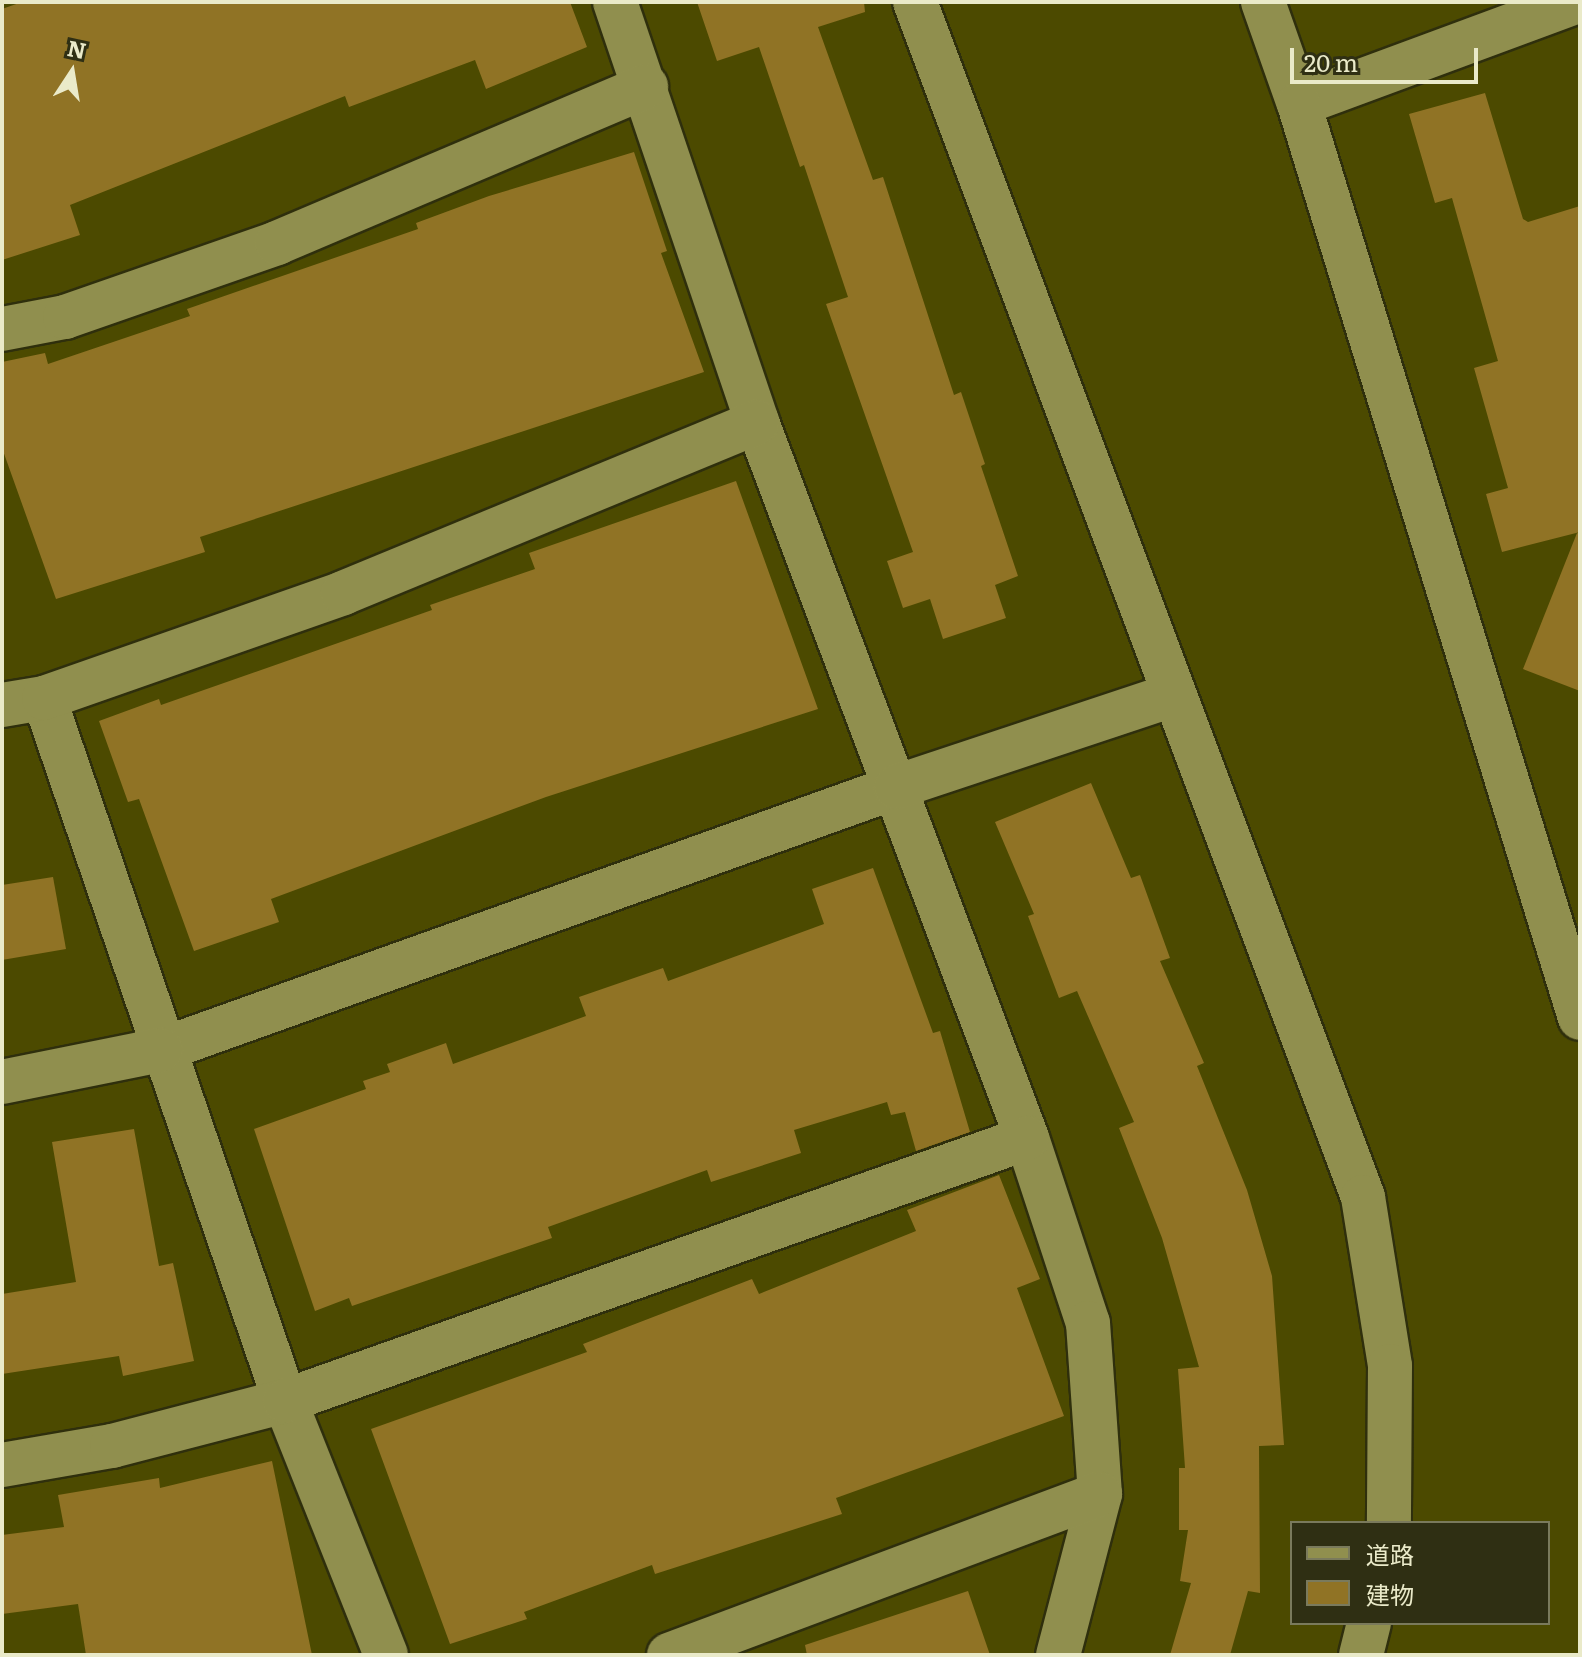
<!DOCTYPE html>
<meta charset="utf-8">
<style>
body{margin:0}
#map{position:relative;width:1582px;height:1657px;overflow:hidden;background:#4c4a00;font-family:Literata,"Noto Sans JP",serif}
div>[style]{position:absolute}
.building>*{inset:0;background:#907325}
.roads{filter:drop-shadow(2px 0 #2f2f0c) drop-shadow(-2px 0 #2f2f0c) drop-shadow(0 2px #2f2f0c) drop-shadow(0 -2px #2f2f0c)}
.street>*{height:44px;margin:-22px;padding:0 22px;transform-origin:22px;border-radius:22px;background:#908f4e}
.secondary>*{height:44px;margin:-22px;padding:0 22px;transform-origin:22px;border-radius:22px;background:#908f4e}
span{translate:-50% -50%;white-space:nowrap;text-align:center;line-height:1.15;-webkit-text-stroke:8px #2f2f13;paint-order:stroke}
.frame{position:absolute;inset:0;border:4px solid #eaeac9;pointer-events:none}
.legend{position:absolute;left:1290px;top:1521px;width:260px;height:104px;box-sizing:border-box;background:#2f2f13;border:2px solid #7a7a5c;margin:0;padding:10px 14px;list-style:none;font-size:24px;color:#eaeac9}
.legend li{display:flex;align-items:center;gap:16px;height:40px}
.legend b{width:40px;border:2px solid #7a7a5c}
.north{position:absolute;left:32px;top:32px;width:80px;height:80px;-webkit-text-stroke:6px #2f2f13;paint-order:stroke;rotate:12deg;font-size:22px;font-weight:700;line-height:32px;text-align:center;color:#eaeac9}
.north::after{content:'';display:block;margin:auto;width:28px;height:36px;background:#eaeac9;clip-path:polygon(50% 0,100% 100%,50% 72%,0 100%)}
.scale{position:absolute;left:1290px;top:48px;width:188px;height:36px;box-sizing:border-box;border:4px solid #eaeac9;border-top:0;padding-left:10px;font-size:24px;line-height:28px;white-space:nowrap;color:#eaeac9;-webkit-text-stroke:6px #2f2f13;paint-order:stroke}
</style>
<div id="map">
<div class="building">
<div style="clip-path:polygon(22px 2px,570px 2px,587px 47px,486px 89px,475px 60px,349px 107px,345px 96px,70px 205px,80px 235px,2px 260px,2px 9px)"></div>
<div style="clip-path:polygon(697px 2px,864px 2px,865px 12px,818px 27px,873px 180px,883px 177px,954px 395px,961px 392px,985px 464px,981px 466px,1018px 576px,995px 585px,1006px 618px,943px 639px,930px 599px,903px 608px,887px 561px,913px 552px,826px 304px,848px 297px,804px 165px,800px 167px,759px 47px,717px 61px)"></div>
<div style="clip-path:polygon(1485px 93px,1523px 219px,1528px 222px,1580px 206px,1580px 532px,1502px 552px,1486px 494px,1508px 488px,1474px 368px,1498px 361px,1452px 198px,1435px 203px,1409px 114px)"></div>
<div style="clip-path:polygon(634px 152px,667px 251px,661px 253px,704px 372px,200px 537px,205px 552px,56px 599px,2px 448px,2px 362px,45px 353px,48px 364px,190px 316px,187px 309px,418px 229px,416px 223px,489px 196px)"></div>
<div style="clip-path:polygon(736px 481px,818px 709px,546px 797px,271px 899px,279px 922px,194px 951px,139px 799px,128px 802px,99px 721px,159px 699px,161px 705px,432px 610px,430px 605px,535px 569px,529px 553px)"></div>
<div style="clip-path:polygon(1577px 533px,1580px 534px,1580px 691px,1523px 669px)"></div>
<div style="clip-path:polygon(1091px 783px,1131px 878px,1140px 875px,1170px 958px,1160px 961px,1204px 1063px,1197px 1066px,1247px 1190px,1272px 1276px,1284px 1445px,1259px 1446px,1260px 1593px,1248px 1591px,1230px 1655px,1170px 1655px,1191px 1583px,1180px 1581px,1188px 1530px,1179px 1530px,1179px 1468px,1185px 1468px,1178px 1369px,1199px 1367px,1162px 1238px,1119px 1128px,1134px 1122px,1077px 991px,1059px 998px,1028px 916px,1034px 914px,995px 822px)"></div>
<div style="clip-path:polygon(873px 868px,933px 1033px,940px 1031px,970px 1132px,916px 1151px,905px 1112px,891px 1115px,887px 1102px,794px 1130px,801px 1153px,711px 1182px,707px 1170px,548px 1227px,552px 1238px,352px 1306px,349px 1298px,315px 1311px,254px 1129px,366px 1089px,363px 1081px,390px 1072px,387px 1064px,446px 1043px,453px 1064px,586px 1016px,579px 997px,663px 968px,668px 981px,824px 924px,812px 889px)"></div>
<div style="clip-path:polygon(53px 877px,66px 949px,2px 960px,2px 885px)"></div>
<div style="clip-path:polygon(134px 1129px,159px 1266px,173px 1263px,194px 1361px,123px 1376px,119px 1356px,2px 1374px,2px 1294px,76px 1282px,52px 1142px)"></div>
<div style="clip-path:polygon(999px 1175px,1040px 1279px,1017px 1288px,1064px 1416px,836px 1498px,842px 1514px,655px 1574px,652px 1565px,524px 1612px,527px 1619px,450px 1644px,371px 1429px,587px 1352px,583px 1344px,752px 1279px,759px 1294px,916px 1231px,907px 1210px)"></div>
<div style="clip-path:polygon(272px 1461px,312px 1655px,86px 1655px,78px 1604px,2px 1614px,2px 1535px,64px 1527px,58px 1495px,159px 1478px,160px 1488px)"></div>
<div style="clip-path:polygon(968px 1591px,990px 1655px,807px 1655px,805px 1645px)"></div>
</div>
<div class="roads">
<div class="street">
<div style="left:615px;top:2px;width:443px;rotate:71.3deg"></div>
<div style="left:757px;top:422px;width:765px;rotate:69.34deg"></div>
<div style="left:1027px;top:1138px;width:195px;rotate:71.8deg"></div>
<div style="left:1088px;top:1323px;width:171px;rotate:86deg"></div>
<div style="left:1100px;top:1494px;width:166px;rotate:104.6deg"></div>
<div style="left:1263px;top:2px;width:108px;rotate:70.6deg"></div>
<div style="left:1575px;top:2px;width:294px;rotate:159.7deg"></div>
<div style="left:1299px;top:104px;width:956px;rotate:72.91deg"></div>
<div style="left:2px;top:329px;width:64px;rotate:-10.8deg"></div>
<div style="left:65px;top:317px;width:225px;rotate:-19.2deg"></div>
<div style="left:277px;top:243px;width:401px;rotate:-23deg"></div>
<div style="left:44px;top:698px;width:743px;rotate:71.08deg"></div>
<div style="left:285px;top:1401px;width:273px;rotate:68.3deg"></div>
<div style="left:2px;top:705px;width:43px;rotate:-9.5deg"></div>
<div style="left:44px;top:698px;width:317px;rotate:-19.3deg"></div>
<div style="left:343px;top:593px;width:448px;rotate:-22.4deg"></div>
<div style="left:161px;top:1050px;width:781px;rotate:-19.69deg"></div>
<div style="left:896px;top:787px;width:292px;rotate:-18.4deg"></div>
<div style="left:2px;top:1465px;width:112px;rotate:-9.8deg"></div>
<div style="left:112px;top:1446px;width:179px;rotate:-14.6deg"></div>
<div style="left:285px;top:1401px;width:787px;rotate:-19.52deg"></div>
<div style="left:669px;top:1655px;width:460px;rotate:-20.5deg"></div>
</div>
<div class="secondary">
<div style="left:915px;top:2px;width:1276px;rotate:69.45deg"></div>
<div style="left:1363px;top:1197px;width:171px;rotate:80.9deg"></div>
<div style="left:1390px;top:1366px;width:157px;rotate:90.4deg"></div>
<div style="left:2px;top:1082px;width:162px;rotate:-11.4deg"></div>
<div style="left:1361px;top:1655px;width:33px;rotate:-76deg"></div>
</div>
</div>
<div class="frame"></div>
<ul class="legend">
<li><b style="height:10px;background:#908f4e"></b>道路</li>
<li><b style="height:22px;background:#907325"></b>建物</li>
</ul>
<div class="north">N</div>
<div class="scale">20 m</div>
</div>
